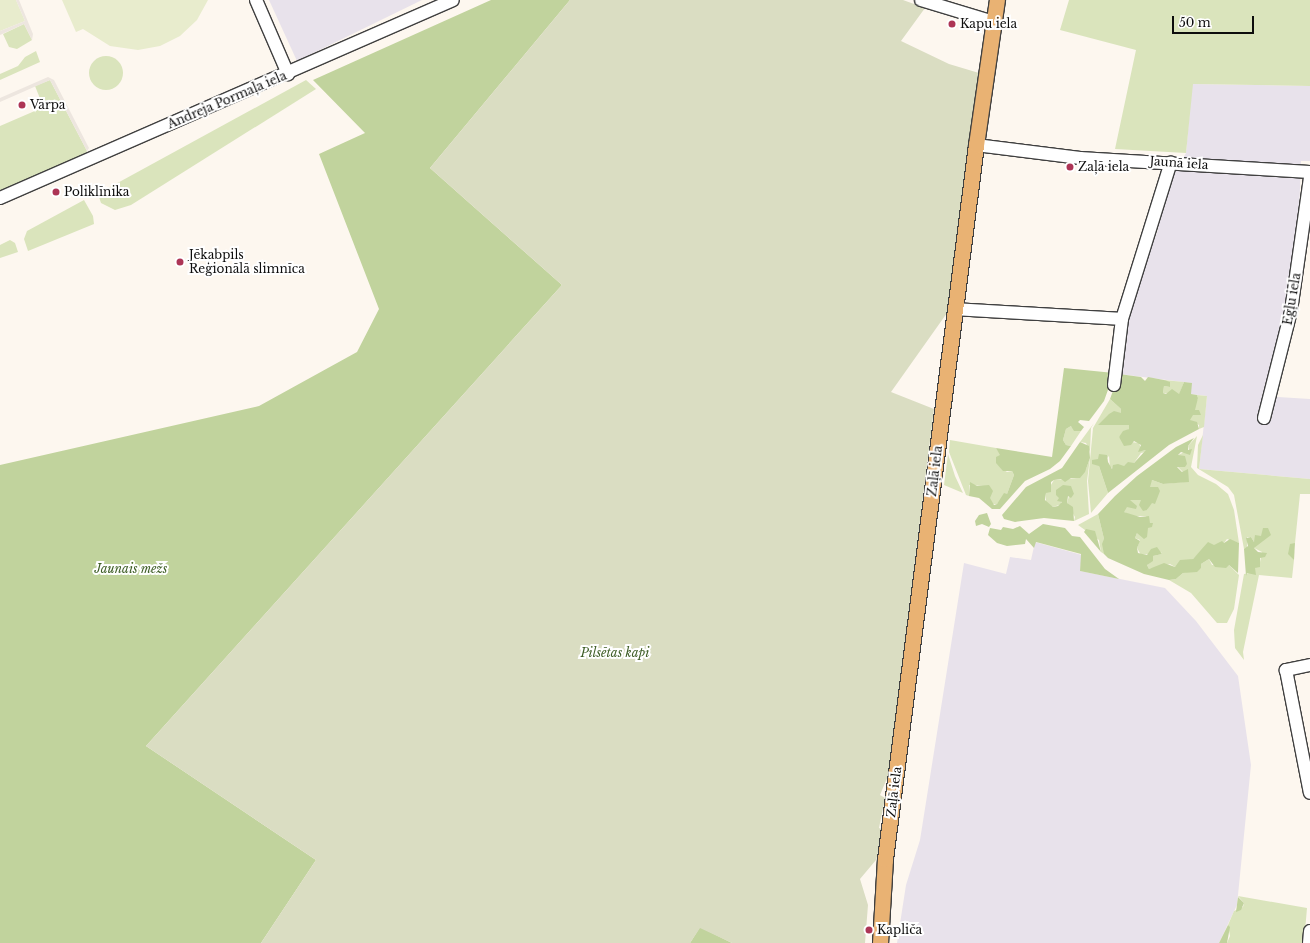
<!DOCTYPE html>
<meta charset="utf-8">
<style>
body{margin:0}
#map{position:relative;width:1310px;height:943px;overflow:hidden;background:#fdf7ef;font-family:"Libre Baskerville",serif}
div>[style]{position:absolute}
.industrial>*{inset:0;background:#e8e2eb}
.green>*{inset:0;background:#dae4bc}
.round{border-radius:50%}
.forest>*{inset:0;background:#c1d39d}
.cemetery>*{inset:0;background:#daddc2}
.pitch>*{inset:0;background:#e8eccd}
.plaza>*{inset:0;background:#ede6df}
.roads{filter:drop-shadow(1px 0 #404040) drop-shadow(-1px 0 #404040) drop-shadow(0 1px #404040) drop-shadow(0 -1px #404040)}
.minor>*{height:12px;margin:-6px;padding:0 6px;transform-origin:6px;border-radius:6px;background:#fff}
.major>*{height:15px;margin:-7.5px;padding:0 7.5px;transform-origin:7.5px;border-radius:7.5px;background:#e9b273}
.dots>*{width:11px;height:11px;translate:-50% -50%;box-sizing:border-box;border:2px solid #fff;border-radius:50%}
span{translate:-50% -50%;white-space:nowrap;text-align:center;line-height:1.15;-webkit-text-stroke:4px #fff;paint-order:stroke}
.poi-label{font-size:12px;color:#0d0d0d}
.left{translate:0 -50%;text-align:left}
.street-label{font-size:12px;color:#0d0d0d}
.park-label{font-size:12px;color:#3d5d25;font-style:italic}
.scale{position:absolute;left:1172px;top:16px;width:82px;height:18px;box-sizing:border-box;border:2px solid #0d0d0d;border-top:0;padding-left:5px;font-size:12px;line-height:14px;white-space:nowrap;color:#0d0d0d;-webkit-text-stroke:3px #fff;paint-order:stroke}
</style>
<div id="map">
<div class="industrial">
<div style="clip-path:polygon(269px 0,422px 0,297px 61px)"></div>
<div style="clip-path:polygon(1192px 84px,1310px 86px,1310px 161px,1301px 161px,1297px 268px,1262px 396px,1310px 399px,1310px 479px,1199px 469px,1207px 396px,1190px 394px,1191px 383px,1119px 374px,1125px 322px,1140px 271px,1157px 233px,1167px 186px,1186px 153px)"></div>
<div style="clip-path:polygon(1035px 542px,1082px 555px,1080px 571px,1165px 588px,1196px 621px,1238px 676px,1251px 765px,1237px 905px,1219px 943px,897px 943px,906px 885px,920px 840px,964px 563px,1006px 574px,1010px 557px,1031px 560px)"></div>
</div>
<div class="green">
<div style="clip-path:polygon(1069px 0,1310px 0,1310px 86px,1193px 84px,1186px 153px,1115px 149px,1136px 50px,1060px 30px)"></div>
<div style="clip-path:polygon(24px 24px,32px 40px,17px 49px,9px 47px,3px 34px)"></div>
<div style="clip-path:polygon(36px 51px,40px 62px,0 80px,0 74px,18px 66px,25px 57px)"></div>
<div class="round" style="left:89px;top:56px;width:34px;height:34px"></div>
<div style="clip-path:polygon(50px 80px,87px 151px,84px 156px,0 191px,0 126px,44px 107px,45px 103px,41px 101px,35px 86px)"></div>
<div style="clip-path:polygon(306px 80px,316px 89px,131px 205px,115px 210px,101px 203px,98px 194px,101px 192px)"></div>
<div style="clip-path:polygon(84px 200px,93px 216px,94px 224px,28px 251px,24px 239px,27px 231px)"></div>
<div style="clip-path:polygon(10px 240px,15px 243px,18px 252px,0 258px,0 245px)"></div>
<div style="clip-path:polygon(1164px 380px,1184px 382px,1179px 395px,1163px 393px,1164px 386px,1170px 387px)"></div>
<div style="clip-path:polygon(1197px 395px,1207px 396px,1204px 427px,1199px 429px,1199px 425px,1189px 420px,1198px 398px)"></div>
<div style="clip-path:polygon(1110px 399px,1121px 409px,1121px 413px,1113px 413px,1105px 425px,1129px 425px,1129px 429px,1119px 437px,1123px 441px,1139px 443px,1142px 451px,1146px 450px,1146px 452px,1141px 453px,1134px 463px,1124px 466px,1110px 468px,1109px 456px,1099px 466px,1108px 493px,1091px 513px,1088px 481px,1093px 428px)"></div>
<div style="clip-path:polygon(1094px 423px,1091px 428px,1090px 452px,1086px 443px,1080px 442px)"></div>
<div style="clip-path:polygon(1071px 426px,1081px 431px,1071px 446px,1066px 445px,1063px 440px,1066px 429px)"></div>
<div style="clip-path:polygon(1203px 435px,1199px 469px,1310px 479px,1310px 494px,1300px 494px,1295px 543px,1290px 547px,1294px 560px,1292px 578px,1259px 575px,1243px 652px,1244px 660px,1235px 648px,1234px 630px,1244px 574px,1255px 572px,1254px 569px,1260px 562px,1262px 552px,1254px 548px,1261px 536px,1254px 542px,1251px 537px,1247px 537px,1247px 548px,1244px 549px,1234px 495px,1228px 487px,1197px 468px,1198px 445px)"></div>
<div style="clip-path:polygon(1197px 436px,1191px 467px,1198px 475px,1216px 484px,1228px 494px,1234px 510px,1239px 543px,1227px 539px,1224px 543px,1205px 547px,1193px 559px,1175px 567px,1170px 564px,1149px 569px,1147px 565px,1153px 556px,1162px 554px,1161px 552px,1141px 555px,1137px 548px,1140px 540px,1135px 538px,1137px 533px,1148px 528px,1150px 523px,1146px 516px,1132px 516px,1124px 512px,1124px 509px,1130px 500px,1135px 499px,1141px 500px,1147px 510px,1158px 487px,1150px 488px,1149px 482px,1152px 480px,1163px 484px,1184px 482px,1183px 472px,1177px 466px,1180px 466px,1178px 455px,1189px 450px,1188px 446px)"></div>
<div style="clip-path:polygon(950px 440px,996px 448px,1000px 453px,1001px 468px,1007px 472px,1012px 471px,1014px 475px,1007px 494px,997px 504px,992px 504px,984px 486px,969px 485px,969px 496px,966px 495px,949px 452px)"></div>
<div style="clip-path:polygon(948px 454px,955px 476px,963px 493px,944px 485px)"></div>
<div style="clip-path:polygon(1090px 458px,1087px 481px,1089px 514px,1074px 521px,1075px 517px,1067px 503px,1069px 496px,1070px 497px,1074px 494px,1059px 497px,1062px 504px,1053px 507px,1046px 503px,1046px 493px,1054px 480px,1077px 478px,1086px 469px)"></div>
<div style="clip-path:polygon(1098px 514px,1104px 539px,1104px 554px,1101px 552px,1099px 540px,1078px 525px)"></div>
<div style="clip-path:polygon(1209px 559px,1212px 565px,1229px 565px,1239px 575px,1234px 609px,1227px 623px,1217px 623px,1191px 593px,1169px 580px,1176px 579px,1183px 573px,1201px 568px,1201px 564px)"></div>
<div style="clip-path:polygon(1238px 896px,1307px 908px,1304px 943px,1227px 943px,1230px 936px,1228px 925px,1234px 911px,1243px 907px,1244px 903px)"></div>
</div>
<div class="forest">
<div style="clip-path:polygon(491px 0,570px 0,430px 168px,562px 285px,146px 746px,316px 860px,261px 943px,0 943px,0 465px,259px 406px,357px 352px,379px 309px,319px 154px,365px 133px,313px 80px)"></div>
<div style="clip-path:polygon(1064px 368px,1114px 373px,1104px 401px,1089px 421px,1080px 420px,1078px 422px,1084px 427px,1081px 431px,1074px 431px,1071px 426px,1066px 429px,1063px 440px,1066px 445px,1071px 446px,1060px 461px,1050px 469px,1025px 481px,1000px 509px,992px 509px,979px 498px,969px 496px,970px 482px,977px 486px,989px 485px,993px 491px,990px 498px,994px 505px,997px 504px,1004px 493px,1007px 494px,1014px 475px,1012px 471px,1003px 471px,996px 463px,996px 457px,1000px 455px,996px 448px,1052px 457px)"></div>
<div style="clip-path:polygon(1119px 374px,1141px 377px,1145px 381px,1148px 377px,1164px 380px,1170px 382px,1170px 387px,1164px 386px,1163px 393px,1166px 394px,1172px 389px,1179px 394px,1184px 382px,1192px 383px,1191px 394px,1197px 395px,1198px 398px,1195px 410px,1199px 410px,1201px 415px,1193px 415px,1190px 420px,1197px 422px,1199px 429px,1169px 445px,1108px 493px,1099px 466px,1092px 464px,1092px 460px,1098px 459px,1099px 454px,1107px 455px,1108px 462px,1112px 469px,1113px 465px,1118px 464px,1124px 466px,1128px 462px,1134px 463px,1146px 450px,1138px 452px,1141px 445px,1134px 441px,1131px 445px,1124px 446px,1119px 437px,1123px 431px,1129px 429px,1129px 425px,1098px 425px,1109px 414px,1114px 411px,1121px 413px,1121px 409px,1110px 399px)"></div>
<div style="clip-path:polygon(1194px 438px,1188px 446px,1188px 450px,1192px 449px,1190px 455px,1181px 452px,1178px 455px,1185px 456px,1187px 464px,1185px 467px,1177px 467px,1182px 472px,1188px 469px,1189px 482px,1163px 484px,1152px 480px,1150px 487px,1158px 487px,1160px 491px,1155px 504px,1152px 503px,1147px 510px,1143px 511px,1139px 505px,1141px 500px,1130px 500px,1137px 506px,1136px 509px,1127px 507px,1124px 512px,1140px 517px,1149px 516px,1150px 523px,1153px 523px,1152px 527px,1148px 528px,1147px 537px,1144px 539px,1137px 533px,1135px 538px,1140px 541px,1137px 548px,1138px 553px,1147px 555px,1151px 549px,1157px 547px,1162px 554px,1153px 556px,1153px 561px,1147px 565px,1149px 569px,1164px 563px,1175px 567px,1180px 560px,1193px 559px,1208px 542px,1214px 545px,1222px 541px,1224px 543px,1230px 539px,1239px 543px,1238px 573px,1229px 565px,1226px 568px,1215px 567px,1209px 559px,1201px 564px,1201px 568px,1197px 572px,1183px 573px,1176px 579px,1169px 580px,1144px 574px,1108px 558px,1104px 554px,1102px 544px,1104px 539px,1098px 514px,1115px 496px,1137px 476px,1176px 447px)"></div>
<div style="clip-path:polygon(1080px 442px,1089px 446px,1090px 458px,1085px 472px,1080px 478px,1071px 478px,1065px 482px,1061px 479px,1054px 480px,1051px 482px,1051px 492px,1046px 493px,1045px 500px,1053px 507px,1058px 506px,1062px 502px,1057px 501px,1059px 498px,1056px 495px,1056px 490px,1063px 485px,1071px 486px,1074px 494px,1071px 498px,1068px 496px,1067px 503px,1073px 507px,1074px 521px,1044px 518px,1015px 522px,1004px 519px,1002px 515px,1026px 487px,1062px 468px)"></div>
<div style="clip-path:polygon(987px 513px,991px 524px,989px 527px,982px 524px,976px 526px,975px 521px,979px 515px)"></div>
<div style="clip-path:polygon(1043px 524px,1065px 528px,1072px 536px,1080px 537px,1105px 569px,1119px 579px,1080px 571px,1081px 554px,1036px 542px,1034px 548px,1026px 539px,1025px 544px,1007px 546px,997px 543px,988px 535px,990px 528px,1001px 530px,1003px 527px,1013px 529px,1020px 526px,1029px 534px)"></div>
<div style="clip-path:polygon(1263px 528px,1268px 528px,1271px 535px,1254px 548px,1258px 552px,1267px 553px,1265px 557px,1260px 558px,1260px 567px,1255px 568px,1256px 575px,1247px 573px,1246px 576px,1244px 549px,1248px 546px,1246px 538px,1251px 537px,1254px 542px,1255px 535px,1261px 536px)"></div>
<div style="clip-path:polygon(1086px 529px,1095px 531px,1101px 552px,1084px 532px)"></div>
<div style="clip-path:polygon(1295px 543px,1294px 560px,1288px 554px,1290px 544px)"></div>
<div style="clip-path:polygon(1238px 897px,1244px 903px,1241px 910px,1236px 912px)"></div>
<div style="clip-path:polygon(1228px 925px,1230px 927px,1227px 943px,1219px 943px)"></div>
<div style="clip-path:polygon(700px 927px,732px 943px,690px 943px)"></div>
</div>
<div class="cemetery">
<div style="clip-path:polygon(570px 0,903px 0,925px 8px,901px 41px,949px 64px,979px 73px,947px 313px,891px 392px,934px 409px,888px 776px,880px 795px,885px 798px,879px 828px,884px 830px,876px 860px,860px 879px,868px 905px,865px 943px,732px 943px,700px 928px,690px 943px,261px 943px,316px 860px,146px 746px,562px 285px,430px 168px)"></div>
</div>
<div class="pitch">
<div style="clip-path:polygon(0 0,16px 0,25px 21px,0 31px)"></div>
<div style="clip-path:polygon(62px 0,208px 0,197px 20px,180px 36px,160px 46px,138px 50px,110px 46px,83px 29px,76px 32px)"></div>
</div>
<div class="plaza">
<div style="clip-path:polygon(16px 0,19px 0,33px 34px,32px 40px,24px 24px,0 35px,0 31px,25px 21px)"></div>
<div style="clip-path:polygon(48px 77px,54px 80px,89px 148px,87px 151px,50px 80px,0 102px,0 98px)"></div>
</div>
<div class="roads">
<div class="minor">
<div style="left:256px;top:0;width:81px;rotate:66.6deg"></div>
<div style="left:921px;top:0;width:76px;rotate:16.8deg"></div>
<div style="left:976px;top:145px;width:105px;rotate:7.1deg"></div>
<div style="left:1080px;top:158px;width:230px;rotate:3.5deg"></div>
<div style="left:0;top:198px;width:494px;rotate:-23.6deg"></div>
<div style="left:955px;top:309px;width:167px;rotate:3.4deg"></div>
<div style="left:1122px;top:319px;width:164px;rotate:-72.7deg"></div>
<div style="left:1114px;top:385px;width:66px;rotate:-83.1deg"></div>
<div style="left:1264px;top:418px;width:110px;rotate:-75.8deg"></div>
<div style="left:1291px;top:311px;width:134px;rotate:-81.9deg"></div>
<div style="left:1310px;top:665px;width:25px;rotate:168deg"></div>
<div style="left:1286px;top:670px;width:125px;rotate:79deg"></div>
<div style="left:1309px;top:943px;width:12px;rotate:-85deg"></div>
</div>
<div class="major">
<div style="left:880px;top:943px;width:84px;rotate:-86.6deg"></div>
<div style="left:885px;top:859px;width:720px;rotate:-82.74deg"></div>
<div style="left:976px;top:145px;width:147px;rotate:-81.8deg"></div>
</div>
</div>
<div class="dots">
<div style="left:952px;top:24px;background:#ad3556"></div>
<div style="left:22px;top:105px;background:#ad3556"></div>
<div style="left:1070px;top:167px;background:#ad3556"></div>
<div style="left:56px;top:192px;background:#ad3556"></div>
<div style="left:180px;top:262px;background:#ad3556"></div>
<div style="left:869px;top:930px;background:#ad3556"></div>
</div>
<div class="poi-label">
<span class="left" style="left:960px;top:24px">Kapu iela</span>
<span class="left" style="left:30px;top:105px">Vārpa</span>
<span class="left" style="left:1078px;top:167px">Zaļā iela</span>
<span class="left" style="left:64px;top:192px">Poliklīnika</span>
<span class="left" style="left:189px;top:262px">Jēkabpils<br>Reģionālā slimnīca</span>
<span class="left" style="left:877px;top:930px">Kapliča</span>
</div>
<div class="street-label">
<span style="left:227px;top:100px;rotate:-23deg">Andreja Pormaļa iela</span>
<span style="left:1179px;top:163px;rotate:4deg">Jaunā iela</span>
<span style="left:1292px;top:299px;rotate:-80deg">Egļu iela</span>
<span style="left:935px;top:471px;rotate:-83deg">Zaļā iela</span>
<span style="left:894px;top:792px;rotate:-83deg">Zaļā iela</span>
</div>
<div class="park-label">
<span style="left:131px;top:569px">Jaunais mežs</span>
<span style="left:615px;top:653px">Pilsētas kapi</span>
</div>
<div class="scale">50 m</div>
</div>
